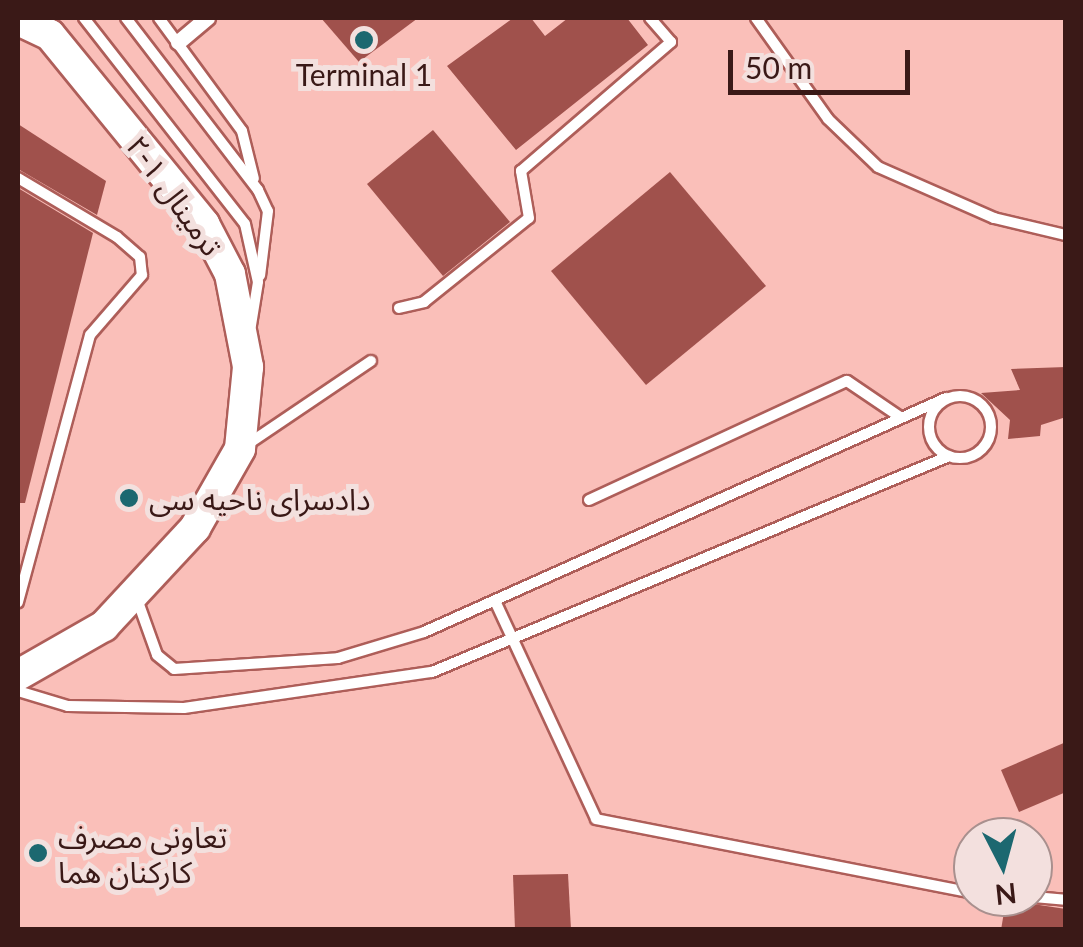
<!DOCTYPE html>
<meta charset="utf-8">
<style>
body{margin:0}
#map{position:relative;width:1083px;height:947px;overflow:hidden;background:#f3cecb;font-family:Lato,"Noto Sans Arabic",sans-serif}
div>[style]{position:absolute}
.built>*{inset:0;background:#fabfb9}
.building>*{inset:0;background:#a0514c}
.roads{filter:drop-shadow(2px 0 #ae5e59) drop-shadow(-2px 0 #ae5e59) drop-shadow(0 2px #ae5e59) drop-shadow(0 -2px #ae5e59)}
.service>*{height:10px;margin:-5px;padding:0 5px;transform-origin:5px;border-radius:5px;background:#fff}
.service>.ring{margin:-5px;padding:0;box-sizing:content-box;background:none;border:10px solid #fff;border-radius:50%}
.pedestrian>*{height:15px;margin:-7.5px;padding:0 7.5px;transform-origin:7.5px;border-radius:7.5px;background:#fff}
.secondary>*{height:30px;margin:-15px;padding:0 15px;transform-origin:15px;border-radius:15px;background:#fff}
.dots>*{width:28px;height:28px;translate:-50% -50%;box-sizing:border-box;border:5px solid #f3e0de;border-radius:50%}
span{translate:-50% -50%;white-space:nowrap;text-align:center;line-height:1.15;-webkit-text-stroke:10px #f3e0de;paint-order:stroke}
.poi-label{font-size:30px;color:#3a1917}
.left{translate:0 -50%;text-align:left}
.street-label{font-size:30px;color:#3a1917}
.frame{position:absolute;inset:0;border:20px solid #3a1917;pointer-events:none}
.north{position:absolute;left:953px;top:817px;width:100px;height:100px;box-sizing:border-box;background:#f3e0de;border:2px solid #a9908e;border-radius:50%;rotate:174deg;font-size:28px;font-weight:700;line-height:40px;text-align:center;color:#3a1917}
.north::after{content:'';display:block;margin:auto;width:35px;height:45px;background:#1c6870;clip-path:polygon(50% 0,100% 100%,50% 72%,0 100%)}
.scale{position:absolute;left:728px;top:50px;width:182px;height:45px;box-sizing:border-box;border:5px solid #3a1917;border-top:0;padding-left:12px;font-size:30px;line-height:35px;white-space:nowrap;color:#3a1917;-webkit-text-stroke:8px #f3e0de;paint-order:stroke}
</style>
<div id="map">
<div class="built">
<div style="clip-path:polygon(evenodd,18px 18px,1065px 18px,1065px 929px,18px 929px,18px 18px,973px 837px,1033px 837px,1033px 897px,973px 897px,973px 837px)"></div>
</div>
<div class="building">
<div style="clip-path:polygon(321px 18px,418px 18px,359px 62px)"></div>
<div style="clip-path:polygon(513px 18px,531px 18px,545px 36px,568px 18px,627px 18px,648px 45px,516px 150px,447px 66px)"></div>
<div style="clip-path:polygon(18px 124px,106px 181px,97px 215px,18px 169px)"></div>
<div style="clip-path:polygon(433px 130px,510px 222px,443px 276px,367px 184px)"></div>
<div style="clip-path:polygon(670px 172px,766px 286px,646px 385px,551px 271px)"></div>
<div style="clip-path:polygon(18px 188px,93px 233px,25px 503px,18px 503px)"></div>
<div style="clip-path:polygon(1066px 367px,1066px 417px,1041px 425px,1040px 436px,1008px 439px,1010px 420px,981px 393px,1020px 390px,1011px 369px)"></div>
<div style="clip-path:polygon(1066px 742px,1066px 792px,1019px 812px,1001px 770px)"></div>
<div style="clip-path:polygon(568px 874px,571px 930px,515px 930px,513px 875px)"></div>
<div style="clip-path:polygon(1006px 900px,1066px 909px,1066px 930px,1001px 930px)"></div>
</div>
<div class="roads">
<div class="service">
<div style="left:84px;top:18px;width:261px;rotate:52deg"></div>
<div style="left:245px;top:224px;width:59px;rotate:77.4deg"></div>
<div style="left:258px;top:282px;width:44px;rotate:99.2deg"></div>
<div style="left:126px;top:18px;width:217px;rotate:52.5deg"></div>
<div style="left:258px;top:190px;width:23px;rotate:65deg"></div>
<div style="left:268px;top:211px;width:65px;rotate:97deg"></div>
<div style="left:159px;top:18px;width:140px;rotate:53.7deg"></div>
<div style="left:242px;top:131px;width:49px;rotate:76deg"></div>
<div style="left:756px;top:18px;width:124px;rotate:54.5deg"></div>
<div style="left:828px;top:119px;width:69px;rotate:43.8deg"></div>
<div style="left:878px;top:167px;width:127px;rotate:23.7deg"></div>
<div style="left:994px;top:218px;width:74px;rotate:13.3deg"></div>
<div style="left:18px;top:178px;width:115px;rotate:30.8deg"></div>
<div style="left:117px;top:237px;width:30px;rotate:41deg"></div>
<div style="left:140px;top:257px;width:18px;rotate:84deg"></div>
<div style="left:142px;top:275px;width:79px;rotate:130.9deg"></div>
<div style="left:90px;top:335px;width:277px;rotate:105.1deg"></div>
<div style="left:399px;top:308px;width:26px;rotate:-13deg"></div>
<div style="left:424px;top:302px;width:134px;rotate:-38.7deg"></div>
<div style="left:529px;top:218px;width:48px;rotate:-99.7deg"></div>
<div style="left:521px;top:171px;width:198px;rotate:-40.7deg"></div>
<div style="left:671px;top:42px;width:32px;rotate:-131deg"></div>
<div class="ring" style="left:929px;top:396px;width:52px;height:52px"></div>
<div style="left:245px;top:446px;width:152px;rotate:-34deg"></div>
<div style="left:589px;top:500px;width:284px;rotate:-24.8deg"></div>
<div style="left:847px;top:381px;width:64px;rotate:34.2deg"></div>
<div style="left:137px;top:599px;width:59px;rotate:70.3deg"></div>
<div style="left:157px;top:655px;width:22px;rotate:39deg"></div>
<div style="left:174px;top:669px;width:164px;rotate:-3.8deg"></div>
<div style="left:338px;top:658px;width:90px;rotate:-16.8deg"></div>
<div style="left:424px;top:632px;width:572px;rotate:-24.15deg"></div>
<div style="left:495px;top:601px;width:240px;rotate:65.1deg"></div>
<div style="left:596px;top:819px;width:384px;rotate:11.1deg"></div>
<div style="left:18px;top:691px;width:52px;rotate:16.7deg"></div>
<div style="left:68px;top:706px;width:116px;rotate:1deg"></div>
<div style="left:184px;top:708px;width:251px;rotate:-8.3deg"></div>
<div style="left:432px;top:672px;width:560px;rotate:-22.67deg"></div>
<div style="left:1033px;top:897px;width:33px;rotate:5deg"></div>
</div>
<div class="pedestrian">
<div style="left:178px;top:42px;width:38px;rotate:-40deg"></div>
</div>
<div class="secondary">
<div style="left:18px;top:20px;width:35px;rotate:25deg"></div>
<div style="left:50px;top:35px;width:244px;rotate:50.8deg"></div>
<div style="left:204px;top:224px;width:56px;rotate:62.5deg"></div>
<div style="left:230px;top:274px;width:95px;rotate:79deg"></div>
<div style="left:248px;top:367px;width:82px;rotate:95.6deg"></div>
<div style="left:240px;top:449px;width:91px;rotate:119.7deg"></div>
<div style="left:195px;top:528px;width:134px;rotate:132.9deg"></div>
<div style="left:104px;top:626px;width:99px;rotate:150.3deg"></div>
</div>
</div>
<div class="dots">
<div style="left:364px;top:40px;background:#1c6870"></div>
<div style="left:129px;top:498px;background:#1c6870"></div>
<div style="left:38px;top:853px;background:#1c6870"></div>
</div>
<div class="poi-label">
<span style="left:364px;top:74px">Terminal 1</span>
<span class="left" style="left:149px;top:498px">دادسرای ناحیه سی</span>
<span class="left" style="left:58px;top:853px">تعاونی مصرف<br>کارکنان هما</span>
</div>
<div class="street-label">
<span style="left:175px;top:195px;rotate:54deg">ترمینال ۱-۲</span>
</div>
<div class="frame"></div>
<div class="north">N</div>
<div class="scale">50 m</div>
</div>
